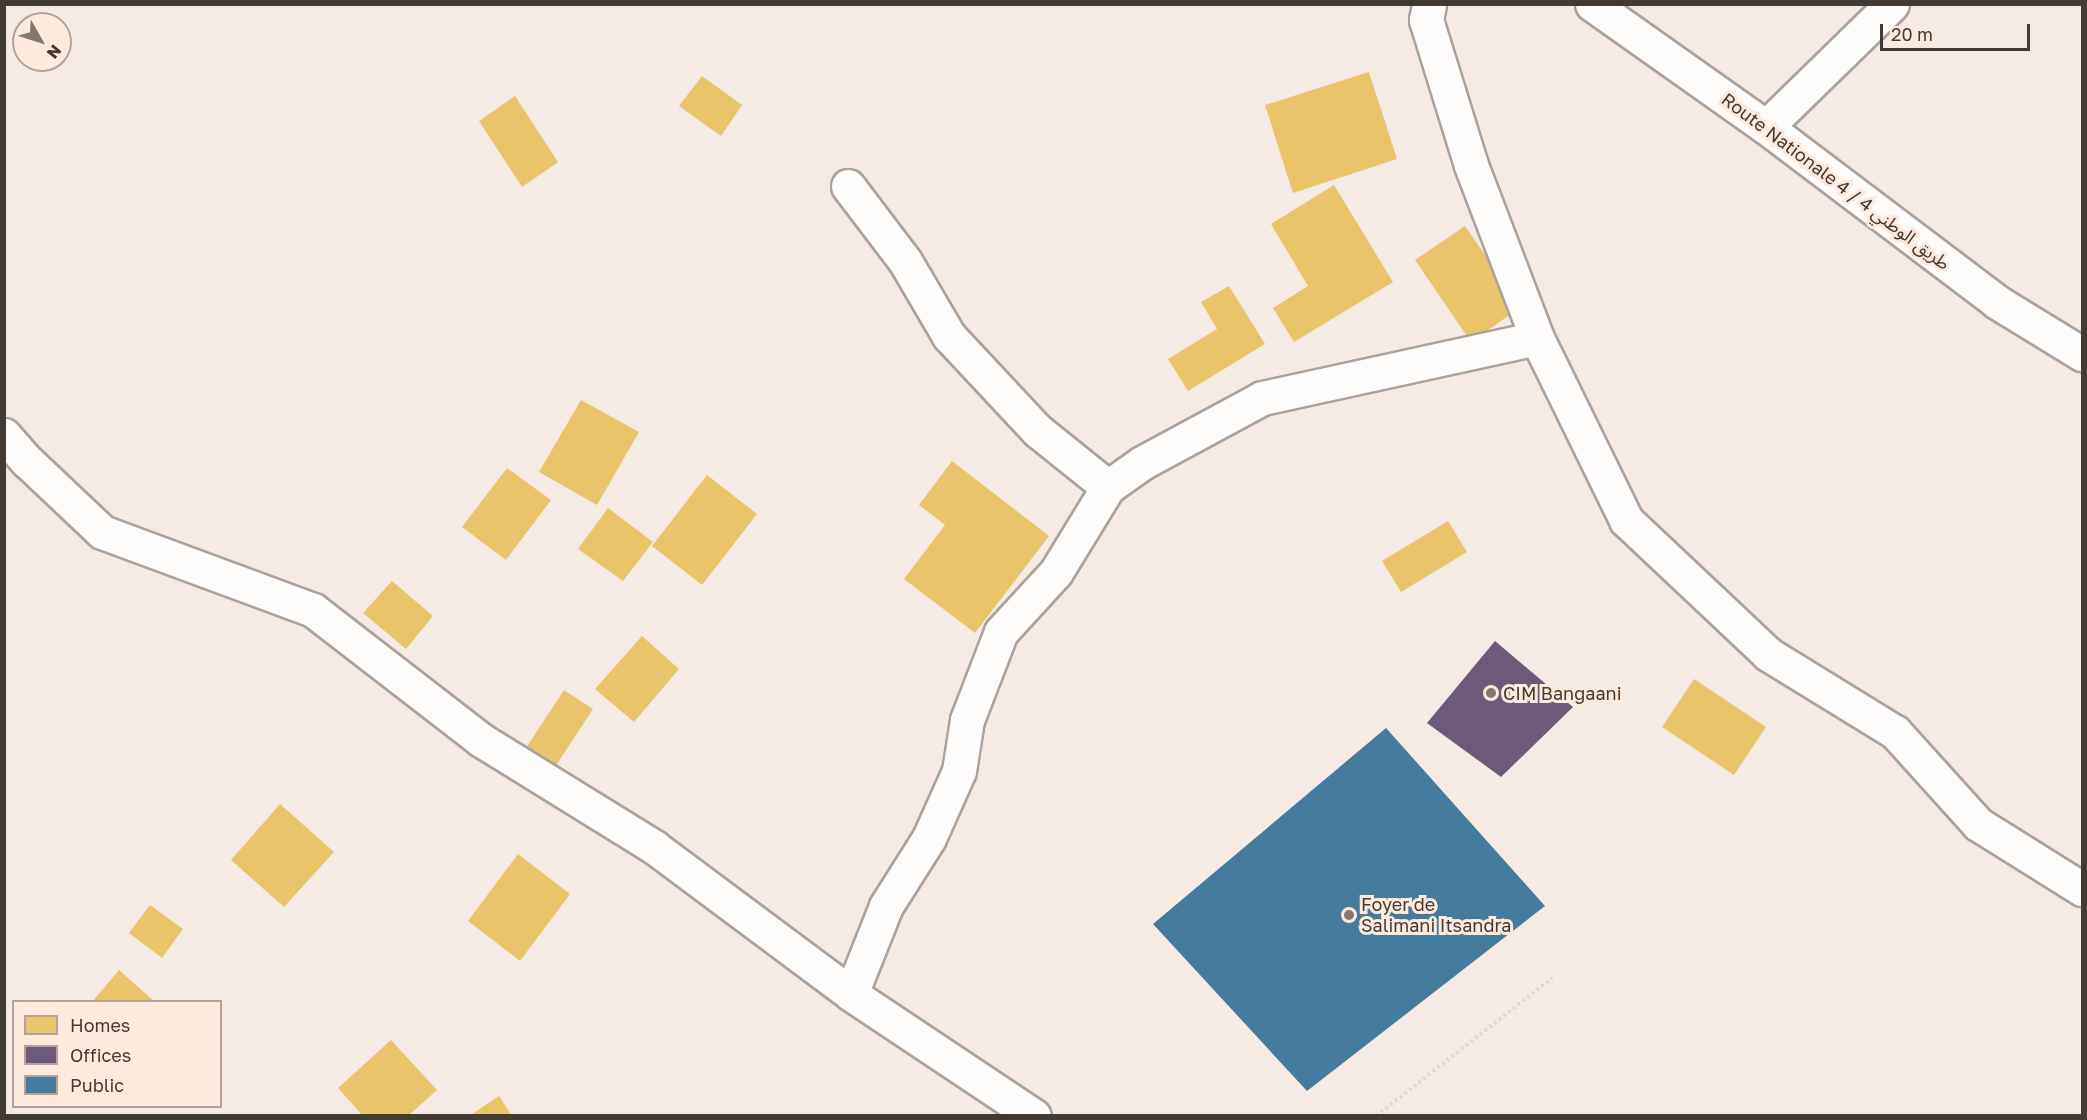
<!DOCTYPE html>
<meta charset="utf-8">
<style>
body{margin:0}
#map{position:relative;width:2087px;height:1120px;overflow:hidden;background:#f6ebe4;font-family:"Golos Text","Noto Sans Arabic",sans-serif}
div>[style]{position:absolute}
.homes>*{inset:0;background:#e9c46a}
.offices>*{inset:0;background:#6d597a}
.public>*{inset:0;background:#457b9d}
.path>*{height:4px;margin-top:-2px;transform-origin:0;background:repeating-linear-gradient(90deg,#dcd9d6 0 3px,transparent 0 6px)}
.roads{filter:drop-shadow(2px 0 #aba29c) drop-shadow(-2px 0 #aba29c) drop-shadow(0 2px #aba29c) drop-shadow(0 -2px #aba29c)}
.minor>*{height:33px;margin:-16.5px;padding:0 16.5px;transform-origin:16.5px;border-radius:16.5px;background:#fefcfb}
.secondary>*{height:33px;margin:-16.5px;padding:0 16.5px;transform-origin:16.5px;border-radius:16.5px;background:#fefcfb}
.dots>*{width:16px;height:16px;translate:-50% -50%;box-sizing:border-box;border:3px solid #fdeadd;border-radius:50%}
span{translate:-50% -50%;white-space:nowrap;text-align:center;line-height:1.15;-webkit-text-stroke:6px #fdeadd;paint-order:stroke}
.street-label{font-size:18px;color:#433a34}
.poi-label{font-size:18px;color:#433a34}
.left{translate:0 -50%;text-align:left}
.frame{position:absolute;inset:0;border:6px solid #433a34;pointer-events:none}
.legend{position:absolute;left:12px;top:1000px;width:210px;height:108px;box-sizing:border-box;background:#fdeadd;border:2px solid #b3a499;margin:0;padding:8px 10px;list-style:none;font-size:18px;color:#433a34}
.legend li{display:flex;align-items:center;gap:12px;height:30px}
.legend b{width:30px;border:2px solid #b3a499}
.north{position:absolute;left:12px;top:12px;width:60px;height:60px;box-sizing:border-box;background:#fdeadd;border:2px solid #b3a499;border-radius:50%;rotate:129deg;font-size:16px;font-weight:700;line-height:24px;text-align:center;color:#433a34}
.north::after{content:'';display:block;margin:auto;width:21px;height:27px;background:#827872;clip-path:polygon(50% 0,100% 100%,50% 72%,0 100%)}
.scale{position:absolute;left:1880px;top:24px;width:150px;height:27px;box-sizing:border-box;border:3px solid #433a34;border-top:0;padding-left:8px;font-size:18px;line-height:21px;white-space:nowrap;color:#433a34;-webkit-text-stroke:4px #fdeadd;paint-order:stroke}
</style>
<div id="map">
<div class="homes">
<div style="clip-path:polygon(1369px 72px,1397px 159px,1293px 193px,1265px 105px)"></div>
<div style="clip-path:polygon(702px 76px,742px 105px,721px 136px,679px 106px)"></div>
<div style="clip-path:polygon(515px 96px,558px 162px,522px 187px,479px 121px)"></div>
<div style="clip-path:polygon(1334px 185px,1393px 282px,1294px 342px,1273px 308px,1308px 286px,1271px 224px)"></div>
<div style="clip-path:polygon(1465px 226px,1521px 307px,1471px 342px,1415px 260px)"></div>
<div style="clip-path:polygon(1229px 286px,1265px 344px,1188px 391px,1168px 359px,1217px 329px,1201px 302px)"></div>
<div style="clip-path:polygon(581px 400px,639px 432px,597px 505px,539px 472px)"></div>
<div style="clip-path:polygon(952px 461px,1049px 536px,975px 633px,904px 579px,945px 525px,919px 505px)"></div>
<div style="clip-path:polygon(507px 468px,551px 500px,506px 560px,462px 527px)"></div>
<div style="clip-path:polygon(707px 475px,757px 514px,702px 585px,652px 546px)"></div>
<div style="clip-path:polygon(608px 508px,653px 542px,623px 581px,578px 549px)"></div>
<div style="clip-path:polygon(1448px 521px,1467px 552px,1401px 592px,1382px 561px)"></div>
<div style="clip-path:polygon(392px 581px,433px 616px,406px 649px,363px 613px)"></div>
<div style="clip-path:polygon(642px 636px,679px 669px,634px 722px,595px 689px)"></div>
<div style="clip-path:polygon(1694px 679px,1766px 727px,1734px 775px,1662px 727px)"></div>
<div style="clip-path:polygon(564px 690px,593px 709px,551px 773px,522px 754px)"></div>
<div style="clip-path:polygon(280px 804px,334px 852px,284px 907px,231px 860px)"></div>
<div style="clip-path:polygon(518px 854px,570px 894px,520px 961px,468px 921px)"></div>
<div style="clip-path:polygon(150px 905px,183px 929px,162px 958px,129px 933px)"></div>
<div style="clip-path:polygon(119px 970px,155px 1002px,92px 1002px)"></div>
<div style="clip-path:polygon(391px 1040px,437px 1090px,408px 1116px,363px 1116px,338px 1088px)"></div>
<div style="clip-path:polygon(499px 1096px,512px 1116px,469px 1116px)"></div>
</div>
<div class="offices">
<div style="clip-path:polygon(1495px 641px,1573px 707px,1501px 777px,1427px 723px)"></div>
</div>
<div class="public">
<div style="clip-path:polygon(1386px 728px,1545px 906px,1307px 1091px,1153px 924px)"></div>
</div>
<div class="path">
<div style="left:1376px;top:1116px;width:224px;rotate:-38.1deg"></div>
</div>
<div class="roads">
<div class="minor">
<div style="left:1766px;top:127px;width:176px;rotate:-44.3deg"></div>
<div style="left:848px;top:186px;width:94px;rotate:52.8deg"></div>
<div style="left:905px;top:261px;width:87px;rotate:59.6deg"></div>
<div style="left:949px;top:336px;width:130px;rotate:46.9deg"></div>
<div style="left:1038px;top:431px;width:90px;rotate:38.7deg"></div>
<div style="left:1537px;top:338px;width:203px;rotate:63.9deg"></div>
<div style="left:1626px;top:520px;width:195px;rotate:43.3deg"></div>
<div style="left:1768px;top:654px;width:149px;rotate:31.6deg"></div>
<div style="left:1895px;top:732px;width:124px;rotate:47.9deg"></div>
<div style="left:1978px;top:824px;width:123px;rotate:32deg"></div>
<div style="left:4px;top:435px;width:35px;rotate:49deg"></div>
<div style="left:27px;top:461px;width:103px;rotate:43.4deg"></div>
<div style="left:102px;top:532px;width:225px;rotate:20.3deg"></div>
<div style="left:313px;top:610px;width:212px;rotate:37.7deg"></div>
<div style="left:481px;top:740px;width:203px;rotate:31.7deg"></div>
<div style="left:654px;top:847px;width:246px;rotate:36.7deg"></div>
<div style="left:851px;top:994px;width:220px;rotate:33.7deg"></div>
<div style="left:851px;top:994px;width:95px;rotate:-68.3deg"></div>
<div style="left:886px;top:906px;width:80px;rotate:-57.7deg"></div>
<div style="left:929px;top:838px;width:73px;rotate:-65.9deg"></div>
<div style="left:959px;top:771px;width:52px;rotate:-81.1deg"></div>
<div style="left:967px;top:720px;width:94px;rotate:-68.9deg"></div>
<div style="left:1001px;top:632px;width:81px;rotate:-47.5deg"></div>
<div style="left:1056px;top:572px;width:100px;rotate:-58.5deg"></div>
<div style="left:1108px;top:487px;width:42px;rotate:-35.2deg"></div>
<div style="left:1142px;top:463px;width:136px;rotate:-28.4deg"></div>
<div style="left:1262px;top:398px;width:281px;rotate:-12.3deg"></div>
<div style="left:1537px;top:338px;width:185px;rotate:-110.9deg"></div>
<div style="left:1471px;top:165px;width:152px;rotate:-107.2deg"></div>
<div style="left:1426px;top:20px;width:16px;rotate:-79deg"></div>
</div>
<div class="secondary">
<div style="left:1592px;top:4px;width:213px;rotate:35.3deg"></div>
<div style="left:1766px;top:127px;width:290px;rotate:37.1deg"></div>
<div style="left:1997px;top:302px;width:100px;rotate:31.5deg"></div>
</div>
</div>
<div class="dots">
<div style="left:1491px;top:693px;background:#827872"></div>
<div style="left:1349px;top:915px;background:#827872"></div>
</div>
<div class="street-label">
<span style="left:1836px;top:181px;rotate:37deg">Route Nationale 4 / طريق الوطني 4</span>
</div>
<div class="poi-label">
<span class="left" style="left:1503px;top:693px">CIM Bangaani</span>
<span class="left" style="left:1361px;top:915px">Foyer de<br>Salimani Itsandra</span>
</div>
<div class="frame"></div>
<ul class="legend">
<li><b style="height:16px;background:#e9c46a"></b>Homes</li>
<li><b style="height:16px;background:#6d597a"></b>Offices</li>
<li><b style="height:16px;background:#457b9d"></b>Public</li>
</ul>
<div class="north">N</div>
<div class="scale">20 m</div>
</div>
